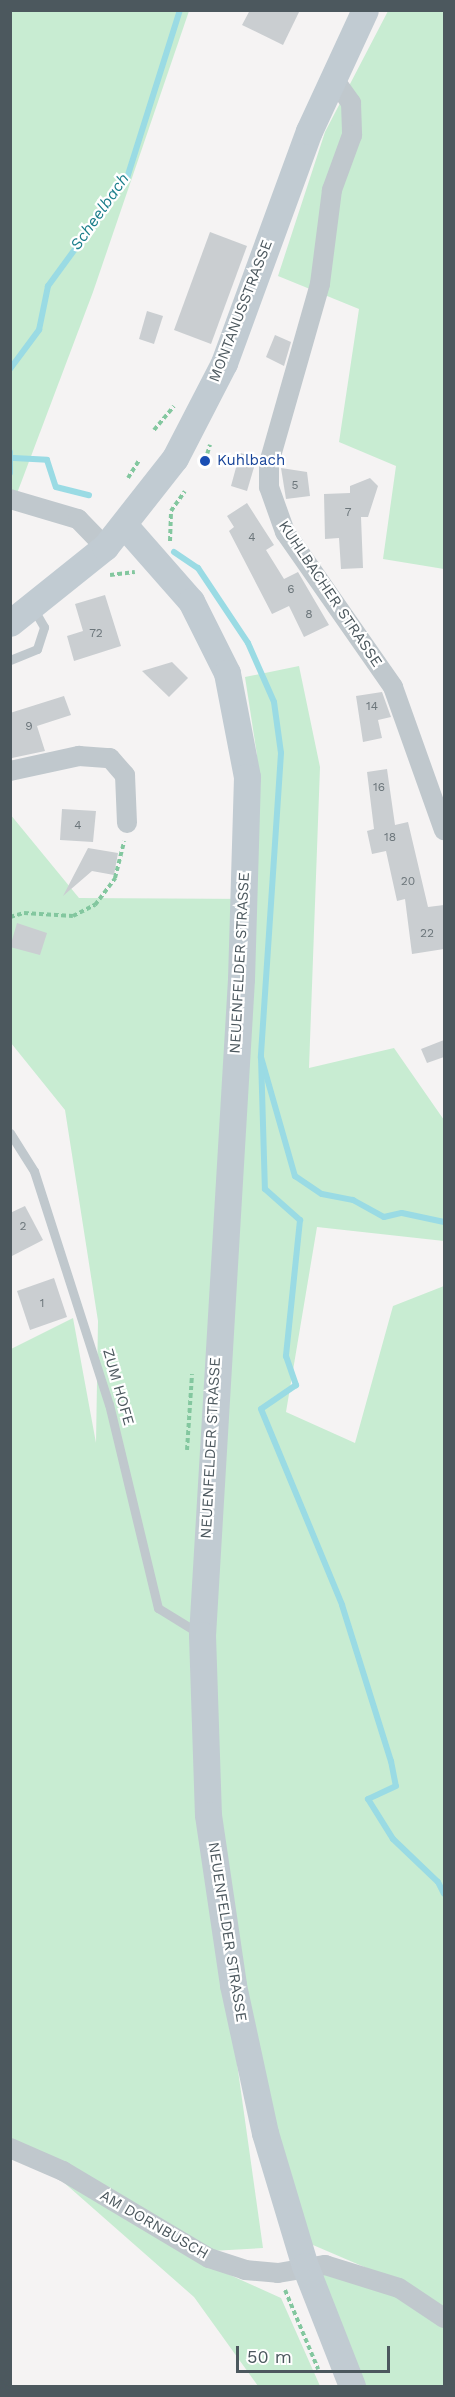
<!DOCTYPE html>
<style>
body{margin:0}
#map{position:relative;width:455px;height:2397px;overflow:hidden;background:#f5f3f3;font-family:"Work Sans",sans-serif}
div>[style]{position:absolute}
.green>*{inset:0;background:#c8ecd2}
.stream>*{height:6px;margin:-3px;padding:0 3px;transform-origin:3px;border-radius:3px;background:#9adbe4}
.building>*{inset:0;background:#caced1}
.path>*{height:4px;margin-top:-2px;transform-origin:0;background:repeating-linear-gradient(90deg,#83c79f 0 4.5px,transparent 0 7.5px)}
.lane>*{height:9px;margin:-4.5px;padding:0 4.5px;transform-origin:4.5px;border-radius:4.5px;background:#c0c8cd}
.street>*{height:20px;margin:-10px;padding:0 10px;transform-origin:10px;border-radius:10px;background:#c0c8cd}
.secondary>*{height:27px;margin:-13.5px;padding:0 13.5px;transform-origin:13.5px;border-radius:13.5px;background:#c1cbd2}
.dots>*{width:16px;height:16px;translate:-50% -50%;box-sizing:border-box;border:3px solid #fff;border-radius:50%}
span{translate:-50% -50%;white-space:nowrap;text-align:center;line-height:1.15;-webkit-text-stroke:4.5px #fff;paint-order:stroke}
.number-label{font-size:12px;color:#6c767b}
.number-label span{-webkit-text-stroke-width:0}
.street-label{font-size:15px;color:#4c585e}
.transit-label{font-size:15px;color:#164399}
.left{translate:0 -50%;text-align:left}
.water-label{font-size:16px;color:#1b7e8b;font-style:italic}
.frame{position:absolute;inset:0;border:12px solid #4c585e;pointer-events:none}
.scale{position:absolute;left:236px;top:2346px;width:154px;height:27px;box-sizing:border-box;border:3px solid #4c585e;border-top:0;padding-left:8px;font-size:18px;line-height:21px;white-space:nowrap;color:#4c585e;-webkit-text-stroke:4px #fff;paint-order:stroke}
</style>
<div id="map">
<div class="green">
<div style="clip-path:polygon(11px 11px,189px 11px,93px 292px,16px 496px,11px 496px)"></div>
<div style="clip-path:polygon(388px 11px,444px 11px,444px 569px,383px 559px,396px 466px,339px 442px,359px 309px,278px 276px,325px 132px)"></div>
<div style="clip-path:polygon(299px 666px,320px 767px,309px 1068px,394px 1048px,444px 1120px,444px 1241px,317px 1227px,286px 1412px,355px 1443px,393px 1306px,444px 1286px,444px 2312px,397px 2281px,306px 2242px,232px 2028px,263px 2248px,211px 2251px,11px 2142px,11px 1349px,73px 1318px,96px 1443px,98px 1321px,65px 1110px,11px 1043px,10px 814px,79px 898px,256px 899px,257px 755px,245px 677px)"></div>
<div style="clip-path:polygon(61px 2180px,199px 2261px,281px 2298px,320px 2386px,258px 2386px,194px 2297px)"></div>
<div style="clip-path:polygon(319px 2273px,398px 2295px,444px 2325px,444px 2386px,360px 2386px)"></div>
</div>
<div class="stream">
<div style="left:10px;top:369px;width:49px;rotate:-53.4deg"></div>
<div style="left:39px;top:330px;width:45px;rotate:-78.4deg"></div>
<div style="left:48px;top:286px;width:134px;rotate:-53.8deg"></div>
<div style="left:127px;top:178px;width:176px;rotate:-72.5deg"></div>
<div style="left:10px;top:452px;width:21px;rotate:90deg"></div>
<div style="left:14px;top:458px;width:33px;rotate:3deg"></div>
<div style="left:47px;top:460px;width:28px;rotate:72deg"></div>
<div style="left:56px;top:487px;width:34px;rotate:14deg"></div>
<div style="left:174px;top:552px;width:29px;rotate:34deg"></div>
<div style="left:198px;top:568px;width:90px;rotate:56.3deg"></div>
<div style="left:248px;top:643px;width:64px;rotate:66.2deg"></div>
<div style="left:274px;top:702px;width:51px;rotate:82.2deg"></div>
<div style="left:281px;top:753px;width:305px;rotate:93.8deg"></div>
<div style="left:261px;top:1057px;width:124px;rotate:74.1deg"></div>
<div style="left:295px;top:1176px;width:32px;rotate:34deg"></div>
<div style="left:322px;top:1194px;width:32px;rotate:11deg"></div>
<div style="left:353px;top:1200px;width:35px;rotate:29deg"></div>
<div style="left:384px;top:1217px;width:18px;rotate:-13deg"></div>
<div style="left:402px;top:1213px;width:43px;rotate:12.1deg"></div>
<div style="left:261px;top:1057px;width:132px;rotate:88.3deg"></div>
<div style="left:265px;top:1189px;width:47px;rotate:41.5deg"></div>
<div style="left:300px;top:1220px;width:137px;rotate:95.9deg"></div>
<div style="left:286px;top:1356px;width:31px;rotate:71deg"></div>
<div style="left:296px;top:1385px;width:42px;rotate:145.6deg"></div>
<div style="left:261px;top:1409px;width:212px;rotate:67.5deg"></div>
<div style="left:342px;top:1605px;width:164px;rotate:72.6deg"></div>
<div style="left:391px;top:1761px;width:25px;rotate:79deg"></div>
<div style="left:396px;top:1786px;width:31px;rotate:155deg"></div>
<div style="left:368px;top:1799px;width:47px;rotate:58deg"></div>
<div style="left:393px;top:1839px;width:62px;rotate:43.7deg"></div>
<div style="left:438px;top:1882px;width:13px;rotate:63deg"></div>
</div>
<div class="building">
<div style="clip-path:polygon(250px 10px,300px 10px,283px 45px,242px 25px)"></div>
<div style="clip-path:polygon(210px 232px,247px 246px,211px 344px,174px 330px)"></div>
<div style="clip-path:polygon(147px 311px,163px 316px,154px 344px,139px 339px)"></div>
<div style="clip-path:polygon(275px 335px,291px 342px,284px 366px,266px 357px)"></div>
<div style="clip-path:polygon(240px 453px,257px 457px,247px 491px,231px 486px)"></div>
<div style="clip-path:polygon(281px 468px,307px 472px,310px 496px,286px 499px)"></div>
<div style="clip-path:polygon(370px 478px,378px 486px,368px 517px,361px 517px,363px 568px,341px 569px,339px 538px,325px 539px,324px 494px,350px 493px,350px 486px)"></div>
<div style="clip-path:polygon(247px 503px,274px 545px,266px 550px,284px 579px,298px 572px,329px 625px,304px 637px,289px 606px,272px 614px,229px 531px,234px 527px,227px 516px)"></div>
<div style="clip-path:polygon(105px 595px,121px 646px,74px 661px,67px 636px,83px 631px,75px 604px)"></div>
<div style="clip-path:polygon(172px 662px,188px 678px,169px 697px,142px 671px)"></div>
<div style="clip-path:polygon(382px 692px,391px 717px,378px 720px,382px 738px,363px 742px,356px 696px)"></div>
<div style="clip-path:polygon(64px 696px,71px 715px,37px 726px,45px 751px,12px 758px,10px 713px)"></div>
<div style="clip-path:polygon(387px 769px,395px 825px,408px 822px,428px 907px,444px 905px,444px 949px,412px 954px,405px 899px,397px 901px,386px 851px,372px 854px,367px 831px,374px 829px,367px 772px)"></div>
<div style="clip-path:polygon(62px 809px,96px 811px,93px 842px,60px 840px)"></div>
<div style="clip-path:polygon(88px 848px,118px 853px,114px 875px,92px 871px,63px 896px)"></div>
<div style="clip-path:polygon(17px 923px,47px 933px,40px 955px,10px 947px)"></div>
<div style="clip-path:polygon(444px 1040px,444px 1057px,427px 1063px,421px 1049px)"></div>
<div style="clip-path:polygon(25px 1206px,43px 1240px,10px 1257px,10px 1213px)"></div>
<div style="clip-path:polygon(54px 1278px,67px 1317px,30px 1330px,17px 1291px)"></div>
</div>
<div class="path">
<div style="left:10px;top:92px;width:115px;rotate:90deg"></div>
<div style="left:154px;top:430px;width:31px;rotate:-50deg"></div>
<div style="left:205px;top:461px;width:17px;rotate:-73deg"></div>
<div style="left:128px;top:478px;width:22px;rotate:-58deg"></div>
<div style="left:170px;top:541px;width:30px;rotate:-88deg"></div>
<div style="left:171px;top:511px;width:24px;rotate:-55deg"></div>
<div style="left:110px;top:575px;width:25px;rotate:-7deg"></div>
<div style="left:10px;top:917px;width:15px;rotate:-16deg"></div>
<div style="left:24px;top:913px;width:49px;rotate:3.5deg"></div>
<div style="left:73px;top:916px;width:25px;rotate:-27deg"></div>
<div style="left:95px;top:905px;width:34px;rotate:-53deg"></div>
<div style="left:115px;top:878px;width:38px;rotate:-76deg"></div>
<div style="left:187px;top:1450px;width:76px;rotate:-86.2deg"></div>
<div style="left:285px;top:2290px;width:86px;rotate:67.3deg"></div>
</div>
<div class="lane">
<div style="left:10px;top:660px;width:29px;rotate:-22deg"></div>
<div style="left:37px;top:649px;width:23px;rotate:-72deg"></div>
<div style="left:44px;top:627px;width:22px;rotate:-120deg"></div>
<div style="left:10px;top:1133px;width:45px;rotate:57.7deg"></div>
<div style="left:34px;top:1171px;width:245px;rotate:72.2deg"></div>
<div style="left:109px;top:1404px;width:210px;rotate:76.5deg"></div>
<div style="left:158px;top:1608px;width:46px;rotate:31.6deg"></div>
</div>
<div class="street">
<div style="left:333px;top:78px;width:31px;rotate:54deg"></div>
<div style="left:351px;top:103px;width:32px;rotate:88deg"></div>
<div style="left:352px;top:135px;width:59px;rotate:110deg"></div>
<div style="left:332px;top:190px;width:95px;rotate:97.3deg"></div>
<div style="left:320px;top:284px;width:186px;rotate:105.9deg"></div>
<div style="left:269px;top:463px;width:24px;rotate:90deg"></div>
<div style="left:269px;top:487px;width:48px;rotate:70.4deg"></div>
<div style="left:285px;top:532px;width:189px;rotate:55.1deg"></div>
<div style="left:393px;top:687px;width:152px;rotate:70.4deg"></div>
<div style="left:10px;top:499px;width:71px;rotate:16.4deg"></div>
<div style="left:78px;top:519px;width:39px;rotate:46deg"></div>
<div style="left:10px;top:771px;width:71px;rotate:-12.3deg"></div>
<div style="left:79px;top:756px;width:31px;rotate:4deg"></div>
<div style="left:110px;top:758px;width:23px;rotate:49deg"></div>
<div style="left:125px;top:775px;width:48px;rotate:87.6deg"></div>
<div style="left:10px;top:2148px;width:58px;rotate:23.5deg"></div>
<div style="left:63px;top:2171px;width:170px;rotate:30.8deg"></div>
<div style="left:209px;top:2258px;width:38px;rotate:18deg"></div>
<div style="left:245px;top:2270px;width:33px;rotate:5deg"></div>
<div style="left:278px;top:2273px;width:48px;rotate:-9.7deg"></div>
<div style="left:325px;top:2265px;width:77px;rotate:17.3deg"></div>
<div style="left:399px;top:2288px;width:54px;rotate:33.7deg"></div>
</div>
<div class="secondary">
<div style="left:125px;top:526px;width:100px;rotate:48.7deg"></div>
<div style="left:191px;top:601px;width:80px;rotate:63.4deg"></div>
<div style="left:227px;top:673px;width:106px;rotate:79.1deg"></div>
<div style="left:247px;top:777px;width:202px;rotate:91.7deg"></div>
<div style="left:241px;top:979px;width:657px;rotate:93.4deg"></div>
<div style="left:202px;top:1635px;width:180px;rotate:88.1deg"></div>
<div style="left:208px;top:1815px;width:172px;rotate:81.6deg"></div>
<div style="left:233px;top:1985px;width:151px;rotate:77.8deg"></div>
<div style="left:265px;top:2133px;width:139px;rotate:73.3deg"></div>
<div style="left:305px;top:2266px;width:129px;rotate:68.6deg"></div>
<div style="left:10px;top:623px;width:122px;rotate:-38.7deg"></div>
<div style="left:105px;top:547px;width:113px;rotate:-51.8deg"></div>
<div style="left:175px;top:458px;width:107px;rotate:-62.7deg"></div>
<div style="left:224px;top:363px;width:247px;rotate:-69.9deg"></div>
<div style="left:309px;top:131px;width:133px;rotate:-65.2deg"></div>
</div>
<div class="dots">
<div style="left:205px;top:461px;background:#1a4fb4"></div>
</div>
<div class="number-label">
<span style="left:295px;top:486px">5</span>
<span style="left:348px;top:513px">7</span>
<span style="left:252px;top:538px">4</span>
<span style="left:291px;top:590px">6</span>
<span style="left:309px;top:615px">8</span>
<span style="left:96px;top:634px">72</span>
<span style="left:372px;top:707px">14</span>
<span style="left:29px;top:727px">9</span>
<span style="left:379px;top:788px">16</span>
<span style="left:78px;top:826px">4</span>
<span style="left:390px;top:838px">18</span>
<span style="left:408px;top:882px">20</span>
<span style="left:427px;top:934px">22</span>
<span style="left:23px;top:1227px">2</span>
<span style="left:42px;top:1304px">1</span>
</div>
<div class="street-label">
<span style="left:241px;top:311px;rotate:-69deg">MONTANUSSTRASSE</span>
<span style="left:330px;top:594px;rotate:56deg">KUHLBACHER STRASSE</span>
<span style="left:240px;top:963px;rotate:-87deg">NEUENFELDER STRASSE</span>
<span style="left:118px;top:1387px;rotate:74deg">ZUM HOFE</span>
<span style="left:211px;top:1448px;rotate:-87deg">NEUENFELDER STRASSE</span>
<span style="left:227px;top:1932px;rotate:81deg">NEUENFELDER STRASSE</span>
<span style="left:154px;top:2225px;rotate:30deg">AM DORNBUSCH</span>
</div>
<div class="transit-label">
<span class="left" style="left:217px;top:461px">Kuhlbach</span>
</div>
<div class="water-label">
<span style="left:100px;top:212px;rotate:-55deg">Scheelbach</span>
</div>
<div class="frame"></div>
<div class="scale">50 m</div>
</div>
